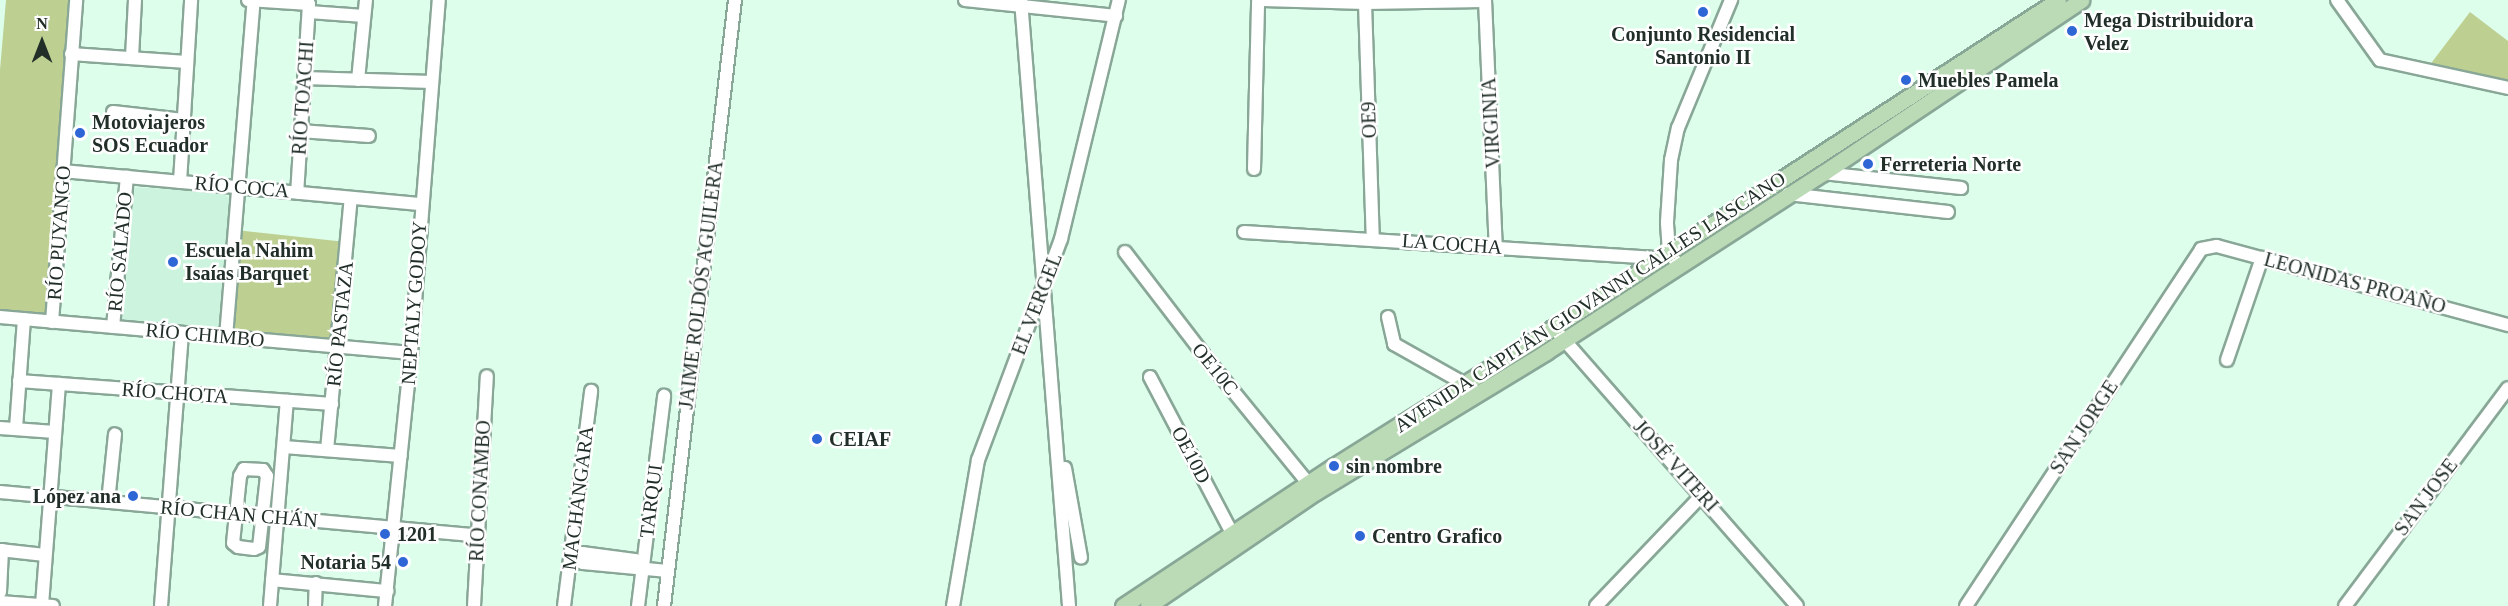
<!DOCTYPE html>
<meta charset="utf-8">
<style>
body{margin:0}
#map{position:relative;width:2508px;height:606px;overflow:hidden;background:#defeec;font-family:"Times New Roman",serif}
div>[style]{position:absolute}
.built>*{inset:0;background:#cbf3dd}
.green>*{inset:0;background:#bdcf91}
.roads{filter:drop-shadow(2px 0 #89a797) drop-shadow(-2px 0 #89a797) drop-shadow(0 2px #89a797) drop-shadow(0 -2px #89a797)}
.minor>*{height:12px;margin:-6px;padding:0 6px;transform-origin:6px;border-radius:6px;background:#fff}
.major>*{height:15px;margin:-7.5px;padding:0 7.5px;transform-origin:7.5px;border-radius:7.5px;background:#bbdbb6}
.dots>*{width:16px;height:16px;translate:-50% -50%;box-sizing:border-box;border:3px solid #fff;border-radius:50%}
span{translate:-50% -50%;white-space:nowrap;text-align:center;line-height:1.15;-webkit-text-stroke:5px #fff;paint-order:stroke}
.poi-label{font-size:20px;color:#222f28;font-weight:700}
.left{translate:0 -50%;text-align:left}
.right{translate:-100% -50%;text-align:right}
.street-label{font-size:20px;color:#222f28}
.north{position:absolute;left:12px;top:12px;width:60px;height:60px;-webkit-text-stroke:4px #fff;paint-order:stroke;rotate:0deg;font-size:16px;font-weight:700;line-height:24px;text-align:center;color:#222f28}
.north::after{content:'';display:block;margin:auto;width:21px;height:27px;background:#222f28;clip-path:polygon(50% 0,100% 100%,50% 72%,0 100%)}
</style>
<div id="map">
<div class="built">
<div style="clip-path:polygon(129px 187px,222px 192px,230px 199px,219px 334px,115px 325px)"></div>
</div>
<div class="green">
<div style="clip-path:polygon(6px 0,77px 0,57px 317px,0 312px,0 70px)"></div>
<div style="clip-path:polygon(2470px 12px,2508px 41px,2508px 83px,2429px 66px)"></div>
<div style="clip-path:polygon(236px 230px,346px 242px,337px 343px,232px 336px)"></div>
</div>
<div class="roads">
<div class="minor">
<div style="left:248px;top:0;width:61px;rotate:3.8deg"></div>
<div style="left:309px;top:4px;width:189px;rotate:93.6deg"></div>
<div style="left:965px;top:0;width:152px;rotate:6deg"></div>
<div style="left:1021px;top:0;width:608px;rotate:85.47deg"></div>
<div style="left:1263px;top:0;width:102px;rotate:1.7deg"></div>
<div style="left:1365px;top:3px;width:120px;rotate:-1deg"></div>
<div style="left:1485px;top:0;width:247px;rotate:87.5deg"></div>
<div style="left:2337px;top:0;width:74px;rotate:54.4deg"></div>
<div style="left:2380px;top:60px;width:131px;rotate:12.3deg"></div>
<div style="left:1365px;top:3px;width:235px;rotate:88.1deg"></div>
<div style="left:309px;top:12px;width:55px;rotate:4.2deg"></div>
<div style="left:71px;top:54px;width:116px;rotate:3.9deg"></div>
<div style="left:132px;top:57px;width:57px;rotate:-87deg"></div>
<div style="left:304px;top:78px;width:128px;rotate:1.8deg"></div>
<div style="left:358px;top:80px;width:80px;rotate:-84.3deg"></div>
<div style="left:113px;top:112px;width:71px;rotate:6.4deg"></div>
<div style="left:300px;top:131px;width:69px;rotate:4.1deg"></div>
<div style="left:1254px;top:169px;width:169px;rotate:-88.6deg"></div>
<div style="left:63px;top:171px;width:360px;rotate:5.3deg"></div>
<div style="left:1823px;top:173px;width:139px;rotate:6.2deg"></div>
<div style="left:180px;top:182px;width:182px;rotate:-86.5deg"></div>
<div style="left:1788px;top:194px;width:161px;rotate:6.4deg"></div>
<div style="left:1244px;top:232px;width:417px;rotate:3.6deg"></div>
<div style="left:1125px;top:252px;width:141px;rotate:52.5deg"></div>
<div style="left:1211px;top:364px;width:154px;rotate:50.8deg"></div>
<div style="left:1679px;top:266px;width:17px;rotate:-126deg"></div>
<div style="left:1669px;top:252px;width:30px;rotate:-94deg"></div>
<div style="left:1667px;top:222px;width:62px;rotate:-86.3deg"></div>
<div style="left:1671px;top:160px;width:33px;rotate:-78deg"></div>
<div style="left:1678px;top:128px;width:139px;rotate:-67.5deg"></div>
<div style="left:0;top:317px;width:413px;rotate:5deg"></div>
<div style="left:1388px;top:317px;width:28px;rotate:77deg"></div>
<div style="left:1394px;top:344px;width:81px;rotate:29.4deg"></div>
<div style="left:52px;top:322px;width:323px;rotate:-85.7deg"></div>
<div style="left:113px;top:327px;width:151px;rotate:-84.7deg"></div>
<div style="left:1559px;top:334px;width:361px;rotate:48.8deg"></div>
<div style="left:226px;top:337px;width:338px;rotate:-85.3deg"></div>
<div style="left:2227px;top:360px;width:108px;rotate:-71.1deg"></div>
<div style="left:1150px;top:377px;width:176px;rotate:62.3deg"></div>
<div style="left:19px;top:381px;width:314px;rotate:4.2deg"></div>
<div style="left:0;top:428px;width:55px;rotate:4.2deg"></div>
<div style="left:16px;top:428px;width:109px;rotate:-85.8deg"></div>
<div style="left:284px;top:447px;width:117px;rotate:4.4deg"></div>
<div style="left:327px;top:450px;width:253px;rotate:-84.6deg"></div>
<div style="left:1065px;top:468px;width:91px;rotate:79.9deg"></div>
<div style="left:244px;top:469px;width:19px;rotate:3deg"></div>
<div style="left:263px;top:470px;width:7px;rotate:56deg"></div>
<div style="left:267px;top:476px;width:71px;rotate:96.4deg"></div>
<div style="left:259px;top:547px;width:5px;rotate:158deg"></div>
<div style="left:254px;top:549px;width:16px;rotate:-173deg"></div>
<div style="left:238px;top:547px;width:6px;rotate:-141deg"></div>
<div style="left:233px;top:543px;width:67px;rotate:-84deg"></div>
<div style="left:240px;top:476px;width:8px;rotate:-60deg"></div>
<div style="left:0;top:492px;width:479px;rotate:5.2deg"></div>
<div style="left:108px;top:502px;width:68px;rotate:-84.1deg"></div>
<div style="left:0;top:550px;width:45px;rotate:6.3deg"></div>
<div style="left:571px;top:557px;width:13px;rotate:27deg"></div>
<div style="left:583px;top:563px;width:85px;rotate:5.4deg"></div>
<div style="left:571px;top:557px;width:12px;rotate:-20deg"></div>
<div style="left:582px;top:553px;width:53px;rotate:7.5deg"></div>
<div style="left:635px;top:560px;width:11px;rotate:41deg"></div>
<div style="left:272px;top:580px;width:116px;rotate:5.5deg"></div>
<div style="left:0;top:592px;width:42px;rotate:-87.3deg"></div>
<div style="left:0;top:602px;width:53px;rotate:4.3deg"></div>
<div style="left:42px;top:605px;width:222px;rotate:-85.6deg"></div>
<div style="left:161px;top:606px;width:274px;rotate:-85.6deg"></div>
<div style="left:270px;top:606px;width:206px;rotate:-85.3deg"></div>
<div style="left:315px;top:606px;width:23px;rotate:-88deg"></div>
<div style="left:385px;top:606px;width:254px;rotate:-84.1deg"></div>
<div style="left:411px;top:353px;width:354px;rotate:-85.5deg"></div>
<div style="left:474px;top:606px;width:230px;rotate:-86.8deg"></div>
<div style="left:564px;top:606px;width:217px;rotate:-82.8deg"></div>
<div style="left:638px;top:606px;width:212px;rotate:-82.9deg"></div>
<div style="left:664px;top:606px;width:610px;rotate:-83.32deg"></div>
<div style="left:953px;top:606px;width:148px;rotate:-80.3deg"></div>
<div style="left:978px;top:460px;width:236px;rotate:-69.4deg"></div>
<div style="left:1061px;top:239px;width:246px;rotate:-76.4deg"></div>
<div style="left:1596px;top:606px;width:153px;rotate:-46.3deg"></div>
<div style="left:1966px;top:606px;width:427px;rotate:-56.6deg"></div>
<div style="left:2201px;top:249px;width:16px;rotate:-11deg"></div>
<div style="left:2217px;top:246px;width:302px;rotate:15.2deg"></div>
<div style="left:2345px;top:606px;width:272px;rotate:-53.2deg"></div>
</div>
<div class="major">
<div style="left:1123px;top:606px;width:253px;rotate:-33.6deg"></div>
<div style="left:1334px;top:466px;width:240px;rotate:-32.2deg"></div>
<div style="left:1537px;top:338px;width:621px;rotate:-32.97deg"></div>
<div style="left:1148px;top:606px;width:203px;rotate:-34.2deg"></div>
<div style="left:1316px;top:492px;width:269px;rotate:-31.3deg"></div>
<div style="left:1546px;top:352px;width:330px;rotate:-32.9deg"></div>
<div style="left:1823px;top:173px;width:311px;rotate:-33.8deg"></div>
</div>
</div>
<div class="dots">
<div style="left:1703px;top:12px;background:#2f66d5"></div>
<div style="left:2072px;top:31px;background:#2f66d5"></div>
<div style="left:1906px;top:80px;background:#2f66d5"></div>
<div style="left:80px;top:133px;background:#2f66d5"></div>
<div style="left:1868px;top:164px;background:#2f66d5"></div>
<div style="left:173px;top:262px;background:#2f66d5"></div>
<div style="left:817px;top:439px;background:#2f66d5"></div>
<div style="left:1334px;top:466px;background:#2f66d5"></div>
<div style="left:133px;top:496px;background:#2f66d5"></div>
<div style="left:385px;top:534px;background:#2f66d5"></div>
<div style="left:1360px;top:536px;background:#2f66d5"></div>
<div style="left:403px;top:562px;background:#2f66d5"></div>
</div>
<div class="poi-label">
<span class="left" style="left:2084px;top:32px">Mega Distribuidora<br>Velez</span>
<span style="left:1703px;top:46px">Conjunto Residencial<br>Santonio II</span>
<span class="left" style="left:1918px;top:80px">Muebles Pamela</span>
<span class="left" style="left:92px;top:134px">Motoviajeros<br>SOS Ecuador</span>
<span class="left" style="left:1880px;top:164px">Ferreteria Norte</span>
<span class="left" style="left:185px;top:262px">Escuela Nahim<br>Isaías Barquet</span>
<span class="left" style="left:829px;top:439px">CEIAF</span>
<span class="left" style="left:1346px;top:466px">sin nombre</span>
<span class="right" style="left:121px;top:496px">López ana</span>
<span class="left" style="left:397px;top:534px">1201</span>
<span class="left" style="left:1372px;top:536px">Centro Grafico</span>
<span class="right" style="left:391px;top:562px">Notaria 54</span>
</div>
<div class="street-label">
<span style="left:303px;top:98px;rotate:-86deg">RÍO TOACHI</span>
<span style="left:1369px;top:120px;rotate:-92deg">OE9</span>
<span style="left:1491px;top:123px;rotate:-93deg">VIRGINIA</span>
<span style="left:242px;top:187px;rotate:5deg">RÍO COCA</span>
<span style="left:59px;top:233px;rotate:-86deg">RÍO PUYANGO</span>
<span style="left:1452px;top:244px;rotate:4deg">LA COCHA</span>
<span style="left:120px;top:252px;rotate:-85deg">RÍO SALADO</span>
<span style="left:2355px;top:283px;rotate:15deg">LEONIDAS PROAÑO</span>
<span style="left:701px;top:285px;rotate:-83deg">JAIME ROLDÓS AGUILERA</span>
<span style="left:1590px;top:302px;rotate:-33deg">AVENIDA CAPITÁN GIOVANNI CALLES LASCANO</span>
<span style="left:414px;top:303px;rotate:-86deg">NEPTALY GODOY</span>
<span style="left:1037px;top:304px;rotate:-69deg">EL VERGEL</span>
<span style="left:340px;top:324px;rotate:-84deg">RÍO PASTAZA</span>
<span style="left:205px;top:335px;rotate:5deg">RÍO CHIMBO</span>
<span style="left:1215px;top:369px;rotate:51deg">OE10C</span>
<span style="left:175px;top:393px;rotate:4deg">RÍO CHOTA</span>
<span style="left:2084px;top:427px;rotate:-57deg">SAN JORGE</span>
<span style="left:1191px;top:455px;rotate:62deg">OE10D</span>
<span style="left:1676px;top:466px;rotate:48deg">JOSÉ VITERI</span>
<span style="left:480px;top:491px;rotate:-87deg">RÍO CONAMBO</span>
<span style="left:2426px;top:497px;rotate:-53deg">SAN JOSE</span>
<span style="left:578px;top:498px;rotate:-83deg">MACHANGARA</span>
<span style="left:651px;top:501px;rotate:-83deg">TARQUI</span>
<span style="left:239px;top:514px;rotate:5deg">RÍO CHAN CHÁN</span>
</div>
<div class="north">N</div>
</div>
